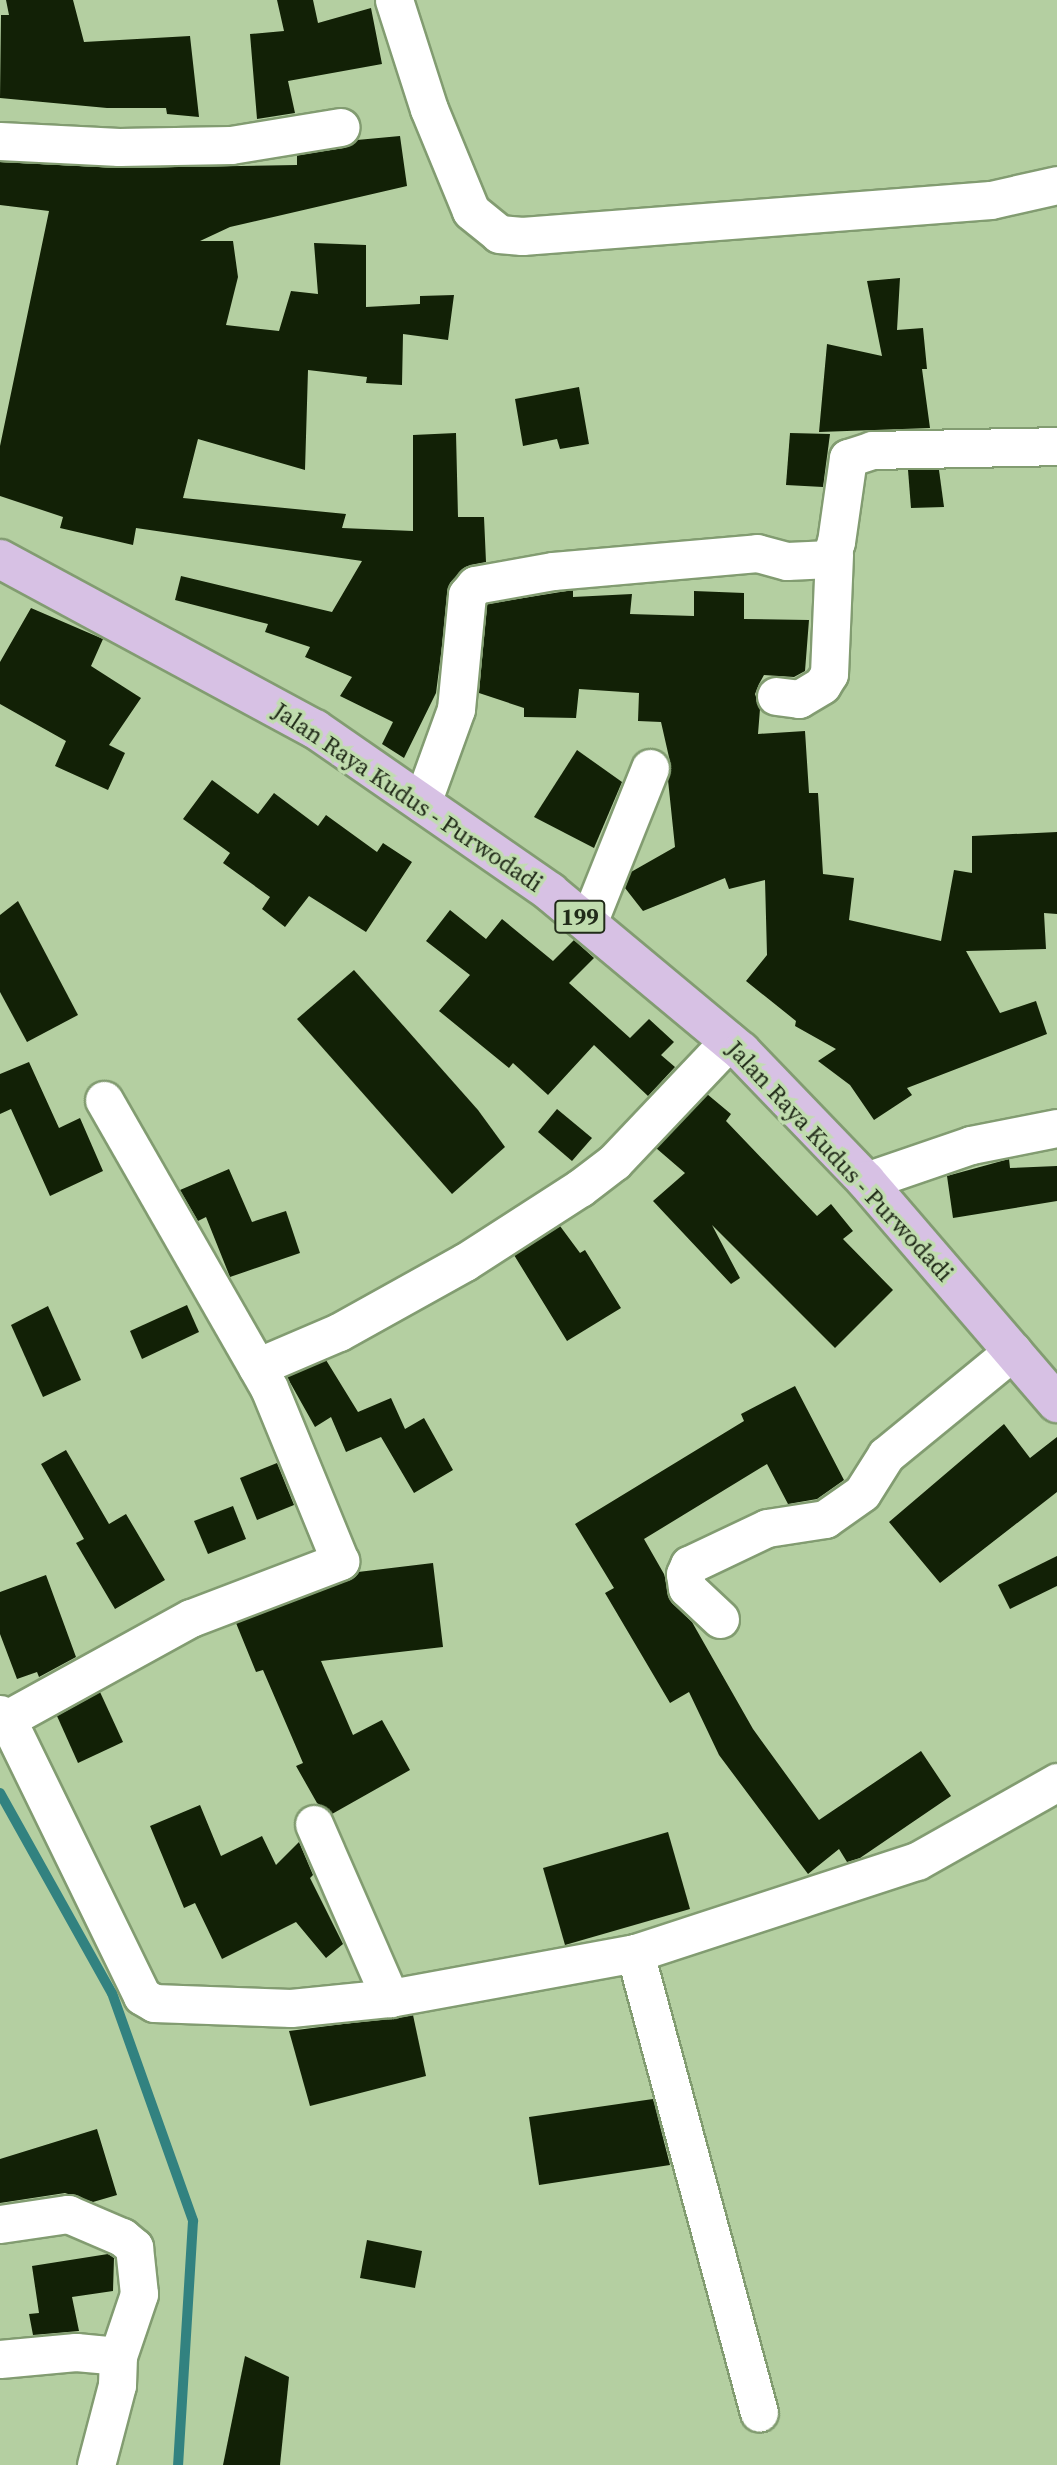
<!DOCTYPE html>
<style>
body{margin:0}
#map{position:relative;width:1057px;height:2465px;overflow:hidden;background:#b4cfa1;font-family:"Source Serif 4",serif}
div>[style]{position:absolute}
.stream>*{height:10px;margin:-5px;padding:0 5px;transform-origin:5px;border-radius:5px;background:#328280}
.building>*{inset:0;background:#122106}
.roads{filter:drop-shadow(2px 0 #829c71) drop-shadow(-2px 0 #829c71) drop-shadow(0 2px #829c71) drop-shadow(0 -2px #829c71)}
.street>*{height:37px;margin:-18.5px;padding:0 18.5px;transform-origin:18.5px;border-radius:18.5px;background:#fff}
.primary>*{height:38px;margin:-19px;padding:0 19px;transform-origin:19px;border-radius:19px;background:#d7c1e4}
span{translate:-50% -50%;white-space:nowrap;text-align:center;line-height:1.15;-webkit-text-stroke:7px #c0dcae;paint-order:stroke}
.shield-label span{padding:2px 5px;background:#c0dcae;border:2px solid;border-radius:5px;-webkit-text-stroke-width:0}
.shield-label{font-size:23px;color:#212b19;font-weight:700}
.street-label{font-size:24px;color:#212b19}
</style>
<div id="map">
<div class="stream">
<div style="left:0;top:1793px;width:229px;rotate:60.8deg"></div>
<div style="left:112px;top:1993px;width:242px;rotate:70.4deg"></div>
<div style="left:193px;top:2221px;width:244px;rotate:93.5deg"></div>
</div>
<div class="building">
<div style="clip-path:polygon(6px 0,73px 0,84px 42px,190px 36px,199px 117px,167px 114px,166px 108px,107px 108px,0 98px,1px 15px,9px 15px)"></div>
<div style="clip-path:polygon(277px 0,313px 0,318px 23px,371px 8px,382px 64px,288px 81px,295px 113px,257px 119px,250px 34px,284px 31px)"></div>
<div style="clip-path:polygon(400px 136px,407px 186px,230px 227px,200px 241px,233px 241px,238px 277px,226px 325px,279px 331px,291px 291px,318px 294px,314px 243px,366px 245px,366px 307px,420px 304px,420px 296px,454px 295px,448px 340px,403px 334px,402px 385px,366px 383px,367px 377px,308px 370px,305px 470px,198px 439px,183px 498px,346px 514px,342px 528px,413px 531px,413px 435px,456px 433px,458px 517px,484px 517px,486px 562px,470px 565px,450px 583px,436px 693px,404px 758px,382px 744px,393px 722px,340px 696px,352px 677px,305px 657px,310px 647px,265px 632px,268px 624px,175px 600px,181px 576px,332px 612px,362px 561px,136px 528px,133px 545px,60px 528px,63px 517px,0 496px,0 446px,49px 211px,0 205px,0 162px,119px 168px,297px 165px,297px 155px,344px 148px,357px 140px)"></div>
<div style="clip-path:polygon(900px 278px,897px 330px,923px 328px,927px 369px,922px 369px,930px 428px,819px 432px,827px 344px,882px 356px,867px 281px)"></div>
<div style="clip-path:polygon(579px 387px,589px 444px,560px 449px,557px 439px,523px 446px,515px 399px)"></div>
<div style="clip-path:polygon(790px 433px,830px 434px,823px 487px,786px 485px)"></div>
<div style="clip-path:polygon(908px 470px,939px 470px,944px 507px,911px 508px)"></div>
<div style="clip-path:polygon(573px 590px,573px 597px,632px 594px,630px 614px,694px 616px,694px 591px,744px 593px,744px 619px,809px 620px,805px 671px,794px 677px,764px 675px,759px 684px,755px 694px,760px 709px,758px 734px,805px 731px,809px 793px,818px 793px,823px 874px,854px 878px,849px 920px,941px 941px,954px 870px,972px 873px,972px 836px,1057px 832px,1057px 914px,1044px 913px,1046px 949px,966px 951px,1000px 1013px,1036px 1001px,1047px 1034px,907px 1088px,912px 1095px,874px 1120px,850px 1085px,818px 1061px,836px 1049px,795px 1026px,796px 1021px,746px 981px,767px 955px,765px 880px,729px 889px,725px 878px,643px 911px,625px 888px,631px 872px,675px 847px,668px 780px,671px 766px,661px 722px,638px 721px,639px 693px,579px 689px,576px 718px,524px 717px,524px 708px,479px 693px,487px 604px)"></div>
<div style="clip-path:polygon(31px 608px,103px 639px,91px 666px,141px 698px,109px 745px,125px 753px,108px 790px,55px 766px,66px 741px,0 704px,0 662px)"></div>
<div style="clip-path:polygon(577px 750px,622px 782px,594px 848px,534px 817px)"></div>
<div style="clip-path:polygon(212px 780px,258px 814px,274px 793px,318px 826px,326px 815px,377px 852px,383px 843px,412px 862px,366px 932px,309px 896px,285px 927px,262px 909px,270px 897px,223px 863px,230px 853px,183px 819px)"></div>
<div style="clip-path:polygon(18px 901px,78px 1015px,27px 1042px,0 992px,0 915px)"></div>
<div style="clip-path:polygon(450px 910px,486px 939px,502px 919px,553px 961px,574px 940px,594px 958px,569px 983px,630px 1038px,649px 1019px,674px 1042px,661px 1055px,675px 1067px,648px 1096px,594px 1045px,548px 1095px,513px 1063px,509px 1068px,439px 1011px,470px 975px,426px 941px)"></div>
<div style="clip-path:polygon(354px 970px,478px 1110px,505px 1147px,452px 1194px,297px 1019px)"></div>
<div style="clip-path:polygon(29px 1062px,59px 1128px,80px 1118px,103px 1171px,50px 1196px,11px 1109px,0 1114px,0 1074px)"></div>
<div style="clip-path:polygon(707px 1094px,731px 1114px,726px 1121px,817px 1216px,831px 1204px,853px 1231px,843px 1239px,893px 1290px,835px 1348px,712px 1225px,740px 1278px,731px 1284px,653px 1201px,685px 1173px,656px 1148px)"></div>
<div style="clip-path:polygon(557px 1109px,592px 1138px,572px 1161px,538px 1132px)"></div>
<div style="clip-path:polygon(1009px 1159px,1010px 1168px,1057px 1166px,1057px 1201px,953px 1218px,947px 1176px)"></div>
<div style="clip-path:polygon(229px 1169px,252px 1222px,286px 1211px,300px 1253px,230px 1277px,206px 1217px,198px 1221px,180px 1190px)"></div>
<div style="clip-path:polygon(560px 1226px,580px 1253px,585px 1250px,621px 1308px,567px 1341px,514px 1255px)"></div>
<div style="clip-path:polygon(187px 1305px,199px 1332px,142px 1359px,130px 1331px)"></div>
<div style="clip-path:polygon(48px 1306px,81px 1380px,43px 1397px,11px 1325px)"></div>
<div style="clip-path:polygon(326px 1360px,358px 1412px,391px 1398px,405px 1429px,424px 1418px,453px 1470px,414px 1493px,381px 1437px,346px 1452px,331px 1417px,315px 1427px,287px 1377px)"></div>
<div style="clip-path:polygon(795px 1386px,844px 1480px,817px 1499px,788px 1504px,767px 1464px,644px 1539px,664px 1574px,672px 1603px,692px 1622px,753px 1729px,819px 1820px,921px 1751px,951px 1796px,860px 1858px,847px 1862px,839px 1849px,808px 1874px,719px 1755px,689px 1692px,670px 1703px,605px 1593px,614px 1588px,575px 1524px,744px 1421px,741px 1414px)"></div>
<div style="clip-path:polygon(1004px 1424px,1030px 1458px,1057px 1437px,1057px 1492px,940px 1583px,889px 1522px)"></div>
<div style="clip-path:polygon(66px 1450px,109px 1524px,126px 1514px,165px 1580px,115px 1609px,76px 1543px,84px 1539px,41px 1464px)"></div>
<div style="clip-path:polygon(277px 1463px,294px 1505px,257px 1520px,240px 1478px)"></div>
<div style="clip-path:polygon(233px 1506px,246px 1539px,208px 1554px,194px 1521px)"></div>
<div style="clip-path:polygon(1057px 1556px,1057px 1586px,1010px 1609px,998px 1585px)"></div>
<div style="clip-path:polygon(433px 1563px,443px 1647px,321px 1661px,353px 1735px,382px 1720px,410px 1770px,332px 1814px,317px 1803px,296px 1766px,303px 1763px,263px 1670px,256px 1672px,236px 1623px,347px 1581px,358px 1572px)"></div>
<div style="clip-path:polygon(46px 1575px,76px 1657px,39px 1677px,37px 1672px,17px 1679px,0 1634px,0 1592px)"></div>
<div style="clip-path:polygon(100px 1692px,123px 1742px,78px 1763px,57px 1716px)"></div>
<div style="clip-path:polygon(200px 1805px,221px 1856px,262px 1836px,276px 1865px,299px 1842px,313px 1875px,310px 1878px,343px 1944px,326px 1958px,296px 1922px,222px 1959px,195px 1903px,184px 1908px,150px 1826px)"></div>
<div style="clip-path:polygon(668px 1832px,690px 1909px,565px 1945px,543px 1868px)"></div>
<div style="clip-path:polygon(413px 2015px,426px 2076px,310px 2106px,289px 2031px)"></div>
<div style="clip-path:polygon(653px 2099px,670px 2165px,539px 2185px,529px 2117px)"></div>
<div style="clip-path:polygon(97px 2129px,117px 2195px,93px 2202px,65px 2193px,0 2203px,0 2159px)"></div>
<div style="clip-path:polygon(367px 2240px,422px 2251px,415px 2288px,360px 2278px)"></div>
<div style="clip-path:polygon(108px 2254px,114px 2258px,113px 2291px,72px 2297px,79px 2331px,33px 2335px,29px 2314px,39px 2313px,32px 2266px)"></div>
<div style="clip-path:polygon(245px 2356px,289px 2377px,280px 2465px,223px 2465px)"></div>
</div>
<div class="roads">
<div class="street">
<div style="left:394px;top:0;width:114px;rotate:72.2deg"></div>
<div style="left:429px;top:109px;width:110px;rotate:67.6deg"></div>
<div style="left:471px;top:211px;width:36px;rotate:39deg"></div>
<div style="left:499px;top:234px;width:23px;rotate:5deg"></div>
<div style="left:522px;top:236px;width:470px;rotate:-4.4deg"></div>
<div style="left:991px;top:200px;width:68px;rotate:-12.8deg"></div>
<div style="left:0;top:141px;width:119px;rotate:2.9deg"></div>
<div style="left:119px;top:147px;width:112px;rotate:-1deg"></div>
<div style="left:231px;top:145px;width:111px;rotate:-9.3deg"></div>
<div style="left:776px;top:696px;width:23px;rotate:7deg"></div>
<div style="left:799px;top:699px;width:27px;rotate:-31deg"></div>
<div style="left:822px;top:685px;width:13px;rotate:-58deg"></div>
<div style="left:829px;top:674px;width:120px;rotate:-87.6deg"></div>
<div style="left:422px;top:803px;width:100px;rotate:-70.1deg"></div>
<div style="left:456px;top:709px;width:115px;rotate:-84.5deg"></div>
<div style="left:467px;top:595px;width:13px;rotate:-51deg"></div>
<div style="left:475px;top:585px;width:79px;rotate:-10.2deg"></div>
<div style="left:553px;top:571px;width:205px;rotate:-5deg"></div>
<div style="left:757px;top:553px;width:31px;rotate:15deg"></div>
<div style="left:787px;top:561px;width:43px;rotate:-2.7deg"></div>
<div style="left:830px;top:559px;width:18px;rotate:-71deg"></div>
<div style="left:836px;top:542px;width:85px;rotate:-81.9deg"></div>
<div style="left:848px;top:458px;width:25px;rotate:-18deg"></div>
<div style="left:872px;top:450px;width:185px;rotate:-1.2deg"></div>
<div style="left:588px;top:923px;width:167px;rotate:-68.2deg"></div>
<div style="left:866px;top:1181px;width:111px;rotate:-18.9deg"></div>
<div style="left:971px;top:1145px;width:88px;rotate:-11.2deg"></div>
<div style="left:257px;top:1367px;width:89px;rotate:-23.1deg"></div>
<div style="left:339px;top:1332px;width:144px;rotate:-29.1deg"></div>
<div style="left:465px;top:1262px;width:137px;rotate:-32.8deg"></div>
<div style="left:580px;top:1188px;width:43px;rotate:-37.4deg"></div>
<div style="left:614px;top:1162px;width:167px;rotate:-46.5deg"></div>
<div style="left:720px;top:1619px;width:45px;rotate:-136.8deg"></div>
<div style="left:687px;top:1588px;width:14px;rotate:-98deg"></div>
<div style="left:685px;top:1574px;width:10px;rotate:-66deg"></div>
<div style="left:689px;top:1565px;width:86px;rotate:-25.4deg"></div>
<div style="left:767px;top:1528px;width:59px;rotate:-8.8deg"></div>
<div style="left:825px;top:1519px;width:45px;rotate:-35.1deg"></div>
<div style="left:862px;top:1493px;width:45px;rotate:-57.7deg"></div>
<div style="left:886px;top:1455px;width:164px;rotate:-39.3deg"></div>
<div style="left:0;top:1714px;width:9px;rotate:36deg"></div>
<div style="left:7px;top:1719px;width:308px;rotate:64deg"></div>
<div style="left:142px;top:1996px;width:14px;rotate:30deg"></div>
<div style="left:154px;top:2003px;width:137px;rotate:2.1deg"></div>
<div style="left:291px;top:2008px;width:100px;rotate:-5.8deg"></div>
<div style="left:390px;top:1998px;width:249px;rotate:-10.4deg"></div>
<div style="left:635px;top:1953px;width:297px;rotate:-18.1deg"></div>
<div style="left:917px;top:1861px;width:161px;rotate:-29.4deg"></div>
<div style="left:7px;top:1719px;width:210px;rotate:-28.8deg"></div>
<div style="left:191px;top:1618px;width:160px;rotate:-20.9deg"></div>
<div style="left:340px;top:1561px;width:187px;rotate:-112.3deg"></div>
<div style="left:269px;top:1388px;width:332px;rotate:-119.8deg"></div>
<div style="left:314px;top:1824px;width:190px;rotate:66.4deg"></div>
<div style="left:635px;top:1953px;width:476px;rotate:74.9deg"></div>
<div style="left:0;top:2224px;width:69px;rotate:-8.4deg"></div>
<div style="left:68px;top:2214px;width:59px;rotate:23.1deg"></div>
<div style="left:122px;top:2237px;width:16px;rotate:40deg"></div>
<div style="left:134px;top:2247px;width:47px;rotate:83.9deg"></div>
<div style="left:139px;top:2294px;width:65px;rotate:108.7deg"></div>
<div style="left:118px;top:2356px;width:29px;rotate:92deg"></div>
<div style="left:117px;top:2385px;width:83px;rotate:104.7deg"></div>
<div style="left:0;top:2359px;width:76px;rotate:-5.3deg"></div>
<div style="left:76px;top:2352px;width:42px;rotate:5.4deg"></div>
</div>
<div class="primary">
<div style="left:0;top:559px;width:358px;rotate:28.4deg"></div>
<div style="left:315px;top:729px;width:286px;rotate:34.7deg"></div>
<div style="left:550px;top:892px;width:249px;rotate:39.8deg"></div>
<div style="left:741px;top:1051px;width:180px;rotate:46.1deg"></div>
<div style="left:866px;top:1181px;width:293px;rotate:49.3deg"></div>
</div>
</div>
<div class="shield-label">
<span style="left:580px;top:917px">199</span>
</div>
<div class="street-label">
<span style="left:408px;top:797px;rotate:34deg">Jalan Raya Kudus - Purwodadi</span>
<span style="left:840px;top:1161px;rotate:47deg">Jalan Raya Kudus - Purwodadi</span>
</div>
</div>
